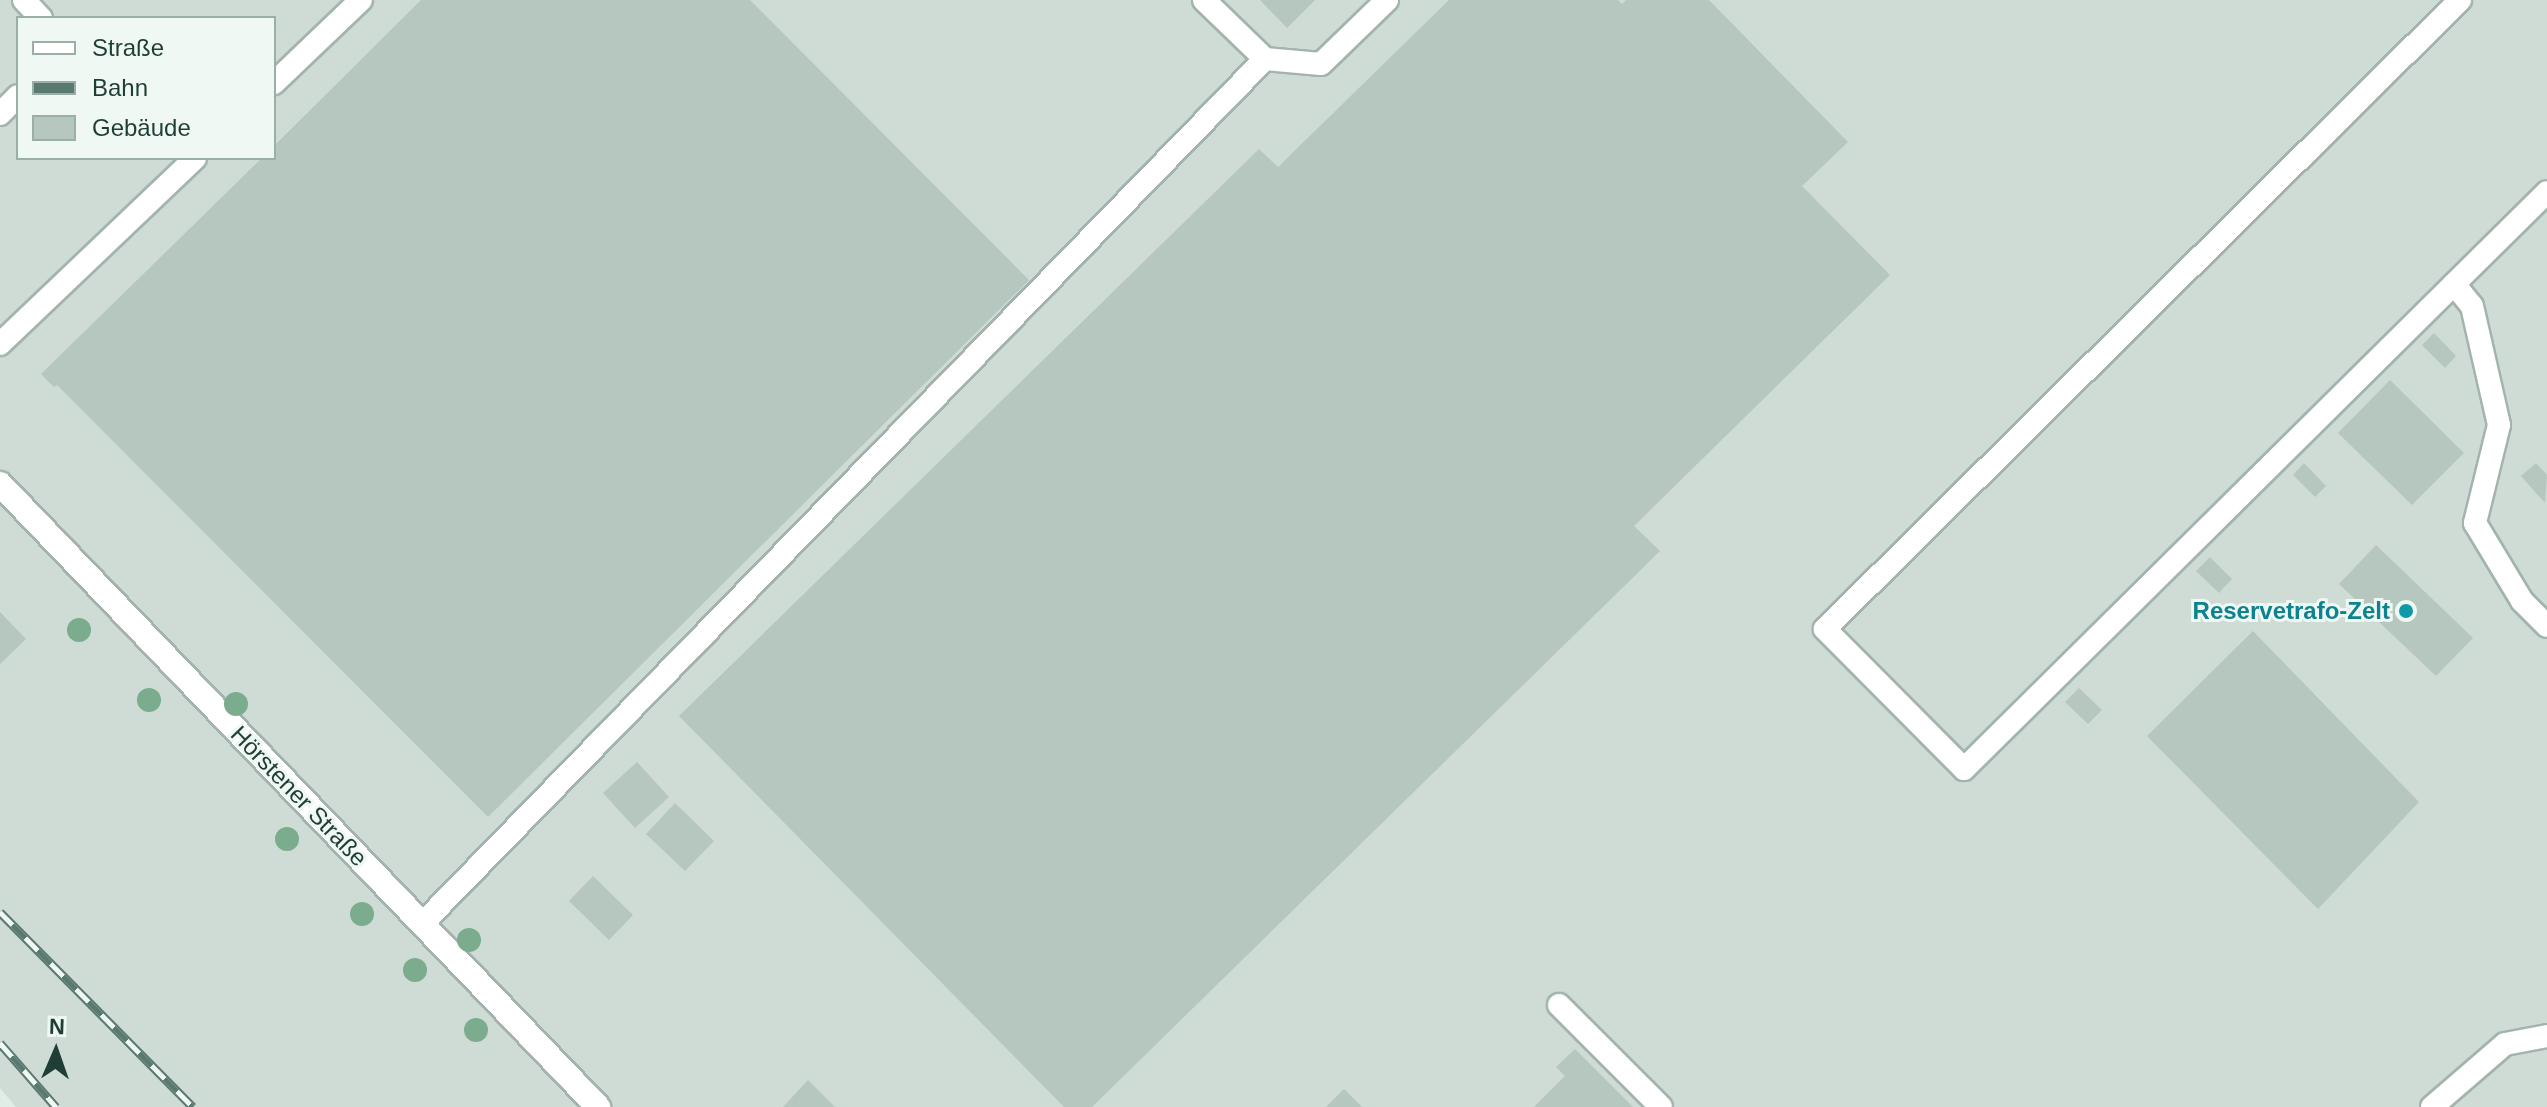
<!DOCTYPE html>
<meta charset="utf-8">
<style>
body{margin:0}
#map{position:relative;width:2547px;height:1107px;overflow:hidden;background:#e0ece6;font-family:Arial,sans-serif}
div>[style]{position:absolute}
.built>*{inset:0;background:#cedcd5}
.building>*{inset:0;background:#b5c7bf}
.roads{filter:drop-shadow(2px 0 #a2b4ad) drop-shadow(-2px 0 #a2b4ad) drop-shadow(0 2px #a2b4ad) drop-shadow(0 -2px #a2b4ad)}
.service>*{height:22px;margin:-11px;padding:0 11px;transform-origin:11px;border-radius:11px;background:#fff}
.minor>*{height:24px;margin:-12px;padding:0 12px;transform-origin:12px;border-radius:12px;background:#fff}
.rail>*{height:9px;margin-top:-4.5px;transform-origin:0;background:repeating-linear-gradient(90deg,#f0f8f4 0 18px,#597a71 0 36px);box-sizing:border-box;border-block:2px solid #597a71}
.trees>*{width:24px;height:24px;margin:-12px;border-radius:50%;background:#7aac8d}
.dots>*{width:22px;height:22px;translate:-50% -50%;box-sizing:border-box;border:4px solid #f0f8f4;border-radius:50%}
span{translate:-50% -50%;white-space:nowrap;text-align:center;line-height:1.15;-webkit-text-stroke:6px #f0f8f4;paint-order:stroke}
.culture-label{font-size:24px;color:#0d838f;font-weight:700}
.right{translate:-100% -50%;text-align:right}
.street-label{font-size:24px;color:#1f3e35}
.legend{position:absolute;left:16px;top:16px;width:260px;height:144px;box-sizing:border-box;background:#f0f8f4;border:2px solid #9caea8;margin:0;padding:10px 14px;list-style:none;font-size:24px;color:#1f3e35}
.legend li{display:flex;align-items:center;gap:16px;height:40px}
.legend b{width:40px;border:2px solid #9caea8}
.north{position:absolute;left:16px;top:1011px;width:80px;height:80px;-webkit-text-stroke:6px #f0f8f4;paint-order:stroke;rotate:2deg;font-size:22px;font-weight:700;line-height:32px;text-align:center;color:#1f3e35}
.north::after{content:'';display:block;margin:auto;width:28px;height:36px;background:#1f3e35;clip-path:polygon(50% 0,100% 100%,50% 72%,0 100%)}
</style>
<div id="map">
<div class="built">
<div style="clip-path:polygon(evenodd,0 0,2547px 0,2547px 1107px,16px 1107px,0 1088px,0 0,18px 18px,274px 18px,274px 158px,18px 158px,18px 18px)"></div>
</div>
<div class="building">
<div style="clip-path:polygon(421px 0,750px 0,1029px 280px,488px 817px,57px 385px,54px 387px,41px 374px,262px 158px,274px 158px,274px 146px)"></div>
<div style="clip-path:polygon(1260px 0,1315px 0,1287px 28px)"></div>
<div style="clip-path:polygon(1449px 0,1618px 0,1622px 4px,1626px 0,1709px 0,1848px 142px,1802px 186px,1890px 275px,1634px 526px,1660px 551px,1092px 1107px,1064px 1107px,679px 716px,1259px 149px,1278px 167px)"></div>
<div style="clip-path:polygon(2434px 333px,2456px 356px,2445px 368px,2422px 345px)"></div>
<div style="clip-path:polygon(2390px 380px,2464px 453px,2412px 505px,2338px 433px)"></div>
<div style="clip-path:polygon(2304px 463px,2326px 486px,2315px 497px,2293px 475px)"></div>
<div style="clip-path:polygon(2536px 463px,2547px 475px,2545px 503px,2521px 476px)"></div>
<div style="clip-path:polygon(2376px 545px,2473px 638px,2436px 676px,2339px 584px)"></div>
<div style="clip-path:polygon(2210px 557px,2232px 579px,2219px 593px,2196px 571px)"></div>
<div style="clip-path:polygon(0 612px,26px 639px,0 664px)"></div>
<div style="clip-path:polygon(2253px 631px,2419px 802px,2318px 909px,2147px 736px)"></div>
<div style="clip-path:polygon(2079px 688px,2102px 710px,2088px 724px,2065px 702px)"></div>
<div style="clip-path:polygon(637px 762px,669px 797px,635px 828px,603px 793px)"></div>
<div style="clip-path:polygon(675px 803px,714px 841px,685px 871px,646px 834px)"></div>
<div style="clip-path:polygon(593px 876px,633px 915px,609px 940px,569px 901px)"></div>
<div style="clip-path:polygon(1575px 1049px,1633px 1107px,1534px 1107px,1565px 1076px,1556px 1067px)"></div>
<div style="clip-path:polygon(808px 1080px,835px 1107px,783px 1107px)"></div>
<div style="clip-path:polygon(1344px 1089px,1362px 1107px,1326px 1107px)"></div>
</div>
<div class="roads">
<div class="service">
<div style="left:24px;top:0;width:25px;rotate:47deg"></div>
<div style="left:1204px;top:0;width:85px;rotate:44deg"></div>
<div style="left:1265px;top:59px;width:56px;rotate:5.1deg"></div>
<div style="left:1321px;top:64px;width:92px;rotate:-44.1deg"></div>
<div style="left:2460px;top:0;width:894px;rotate:135.27deg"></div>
<div style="left:1825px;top:629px;width:197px;rotate:45.2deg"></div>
<div style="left:1964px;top:769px;width:820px;rotate:-44.7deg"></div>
<div style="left:274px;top:83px;width:120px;rotate:-43.7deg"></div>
<div style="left:0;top:114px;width:25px;rotate:-45deg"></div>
<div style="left:2454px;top:284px;width:28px;rotate:51deg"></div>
<div style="left:2472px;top:306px;width:122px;rotate:77.2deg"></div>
<div style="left:2499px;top:425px;width:101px;rotate:103.8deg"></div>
<div style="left:2475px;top:523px;width:91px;rotate:58.9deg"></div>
<div style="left:2522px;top:601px;width:35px;rotate:45deg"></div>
<div style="left:0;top:344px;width:269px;rotate:-43.6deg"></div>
<div style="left:422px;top:924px;width:1208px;rotate:-45.74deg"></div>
<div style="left:1559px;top:1005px;width:144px;rotate:45deg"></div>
<div style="left:2432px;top:1107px;width:96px;rotate:-40.8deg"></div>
<div style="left:2505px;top:1044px;width:43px;rotate:-10.8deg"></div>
</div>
<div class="minor">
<div style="left:0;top:484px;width:864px;rotate:46.17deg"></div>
</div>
</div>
<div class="rail">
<div style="left:0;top:912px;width:274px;rotate:45.3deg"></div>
<div style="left:0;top:1043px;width:85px;rotate:48.8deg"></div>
</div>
<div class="trees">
<div style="left:79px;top:630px"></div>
<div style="left:149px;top:700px"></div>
<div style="left:236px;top:704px"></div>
<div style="left:287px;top:839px"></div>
<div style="left:362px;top:914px"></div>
<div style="left:469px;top:940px"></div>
<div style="left:415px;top:970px"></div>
<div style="left:476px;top:1030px"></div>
</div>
<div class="dots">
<div style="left:2406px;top:611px;background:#0f9aa8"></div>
</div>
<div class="culture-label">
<span class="right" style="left:2390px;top:611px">Reservetrafo-Zelt</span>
</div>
<div class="street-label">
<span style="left:299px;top:796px;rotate:46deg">Hörstener Straße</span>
</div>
<ul class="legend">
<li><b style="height:10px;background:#fff"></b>Straße</li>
<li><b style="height:10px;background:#597a71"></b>Bahn</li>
<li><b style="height:22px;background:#b5c7bf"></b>Gebäude</li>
</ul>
<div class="north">N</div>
</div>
